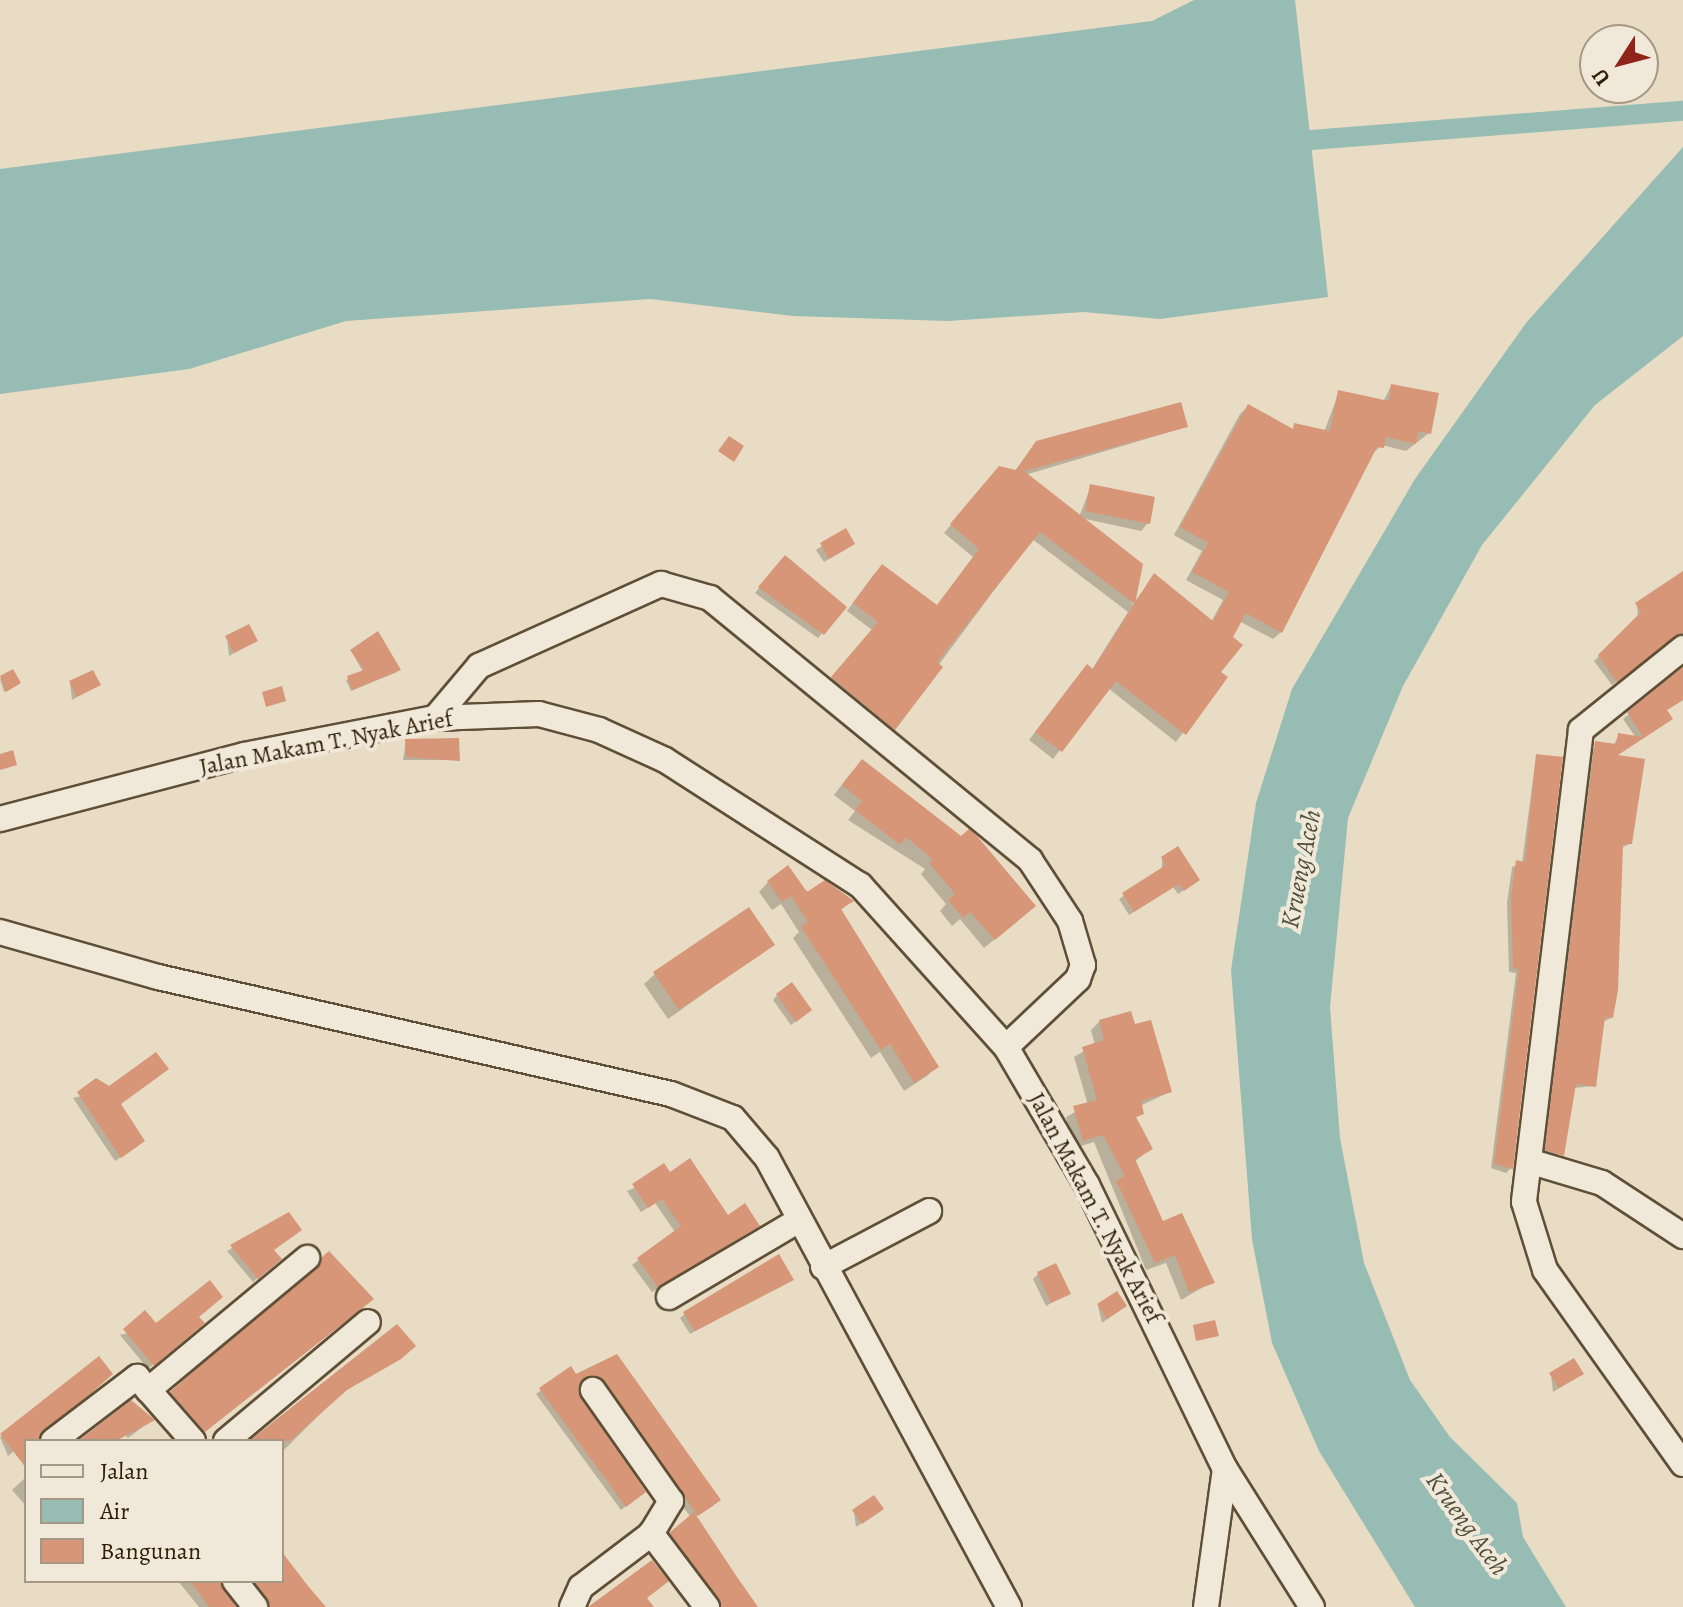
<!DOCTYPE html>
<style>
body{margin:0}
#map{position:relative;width:1683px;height:1607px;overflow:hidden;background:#e8dcc4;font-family:Alegreya,serif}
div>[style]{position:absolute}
.water>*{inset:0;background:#97bcb3}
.shadow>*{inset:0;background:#0003}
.canal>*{height:20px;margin:-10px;padding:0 10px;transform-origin:10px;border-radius:10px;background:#97bcb3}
.building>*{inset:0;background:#d69677}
.roads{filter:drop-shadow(2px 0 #5f4f36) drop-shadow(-2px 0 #5f4f36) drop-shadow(0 2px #5f4f36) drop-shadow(0 -2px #5f4f36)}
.minor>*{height:24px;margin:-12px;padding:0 12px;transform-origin:12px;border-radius:12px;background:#f0e8d9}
span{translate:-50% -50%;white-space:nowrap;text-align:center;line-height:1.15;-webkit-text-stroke:8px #f0e8d9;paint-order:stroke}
.street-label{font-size:24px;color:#312006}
.water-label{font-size:26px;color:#504f3a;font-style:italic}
.legend{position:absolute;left:24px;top:1439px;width:260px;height:144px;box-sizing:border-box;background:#f0e8d9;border:2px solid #a49885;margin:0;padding:10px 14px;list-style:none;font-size:24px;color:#312006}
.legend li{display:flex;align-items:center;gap:16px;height:40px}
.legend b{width:40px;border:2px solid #a49885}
.north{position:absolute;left:1579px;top:24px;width:80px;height:80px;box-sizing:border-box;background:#f0e8d9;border:2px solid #a49885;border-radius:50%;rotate:234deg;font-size:22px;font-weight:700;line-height:32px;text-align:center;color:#312006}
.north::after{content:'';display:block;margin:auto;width:28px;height:36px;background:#8f2418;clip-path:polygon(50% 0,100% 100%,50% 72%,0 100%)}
</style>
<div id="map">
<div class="water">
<div style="clip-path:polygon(1194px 0,1295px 0,1328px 297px,1160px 319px,1084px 312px,948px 321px,793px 316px,650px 299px,346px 321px,189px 369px,0 394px,0 169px,1152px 21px)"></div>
<div style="clip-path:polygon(1683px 147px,1683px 336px,1595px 405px,1482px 545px,1403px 686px,1348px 818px,1330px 1007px,1340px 1138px,1364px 1263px,1410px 1380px,1450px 1437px,1517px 1503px,1523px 1537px,1566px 1607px,1415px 1607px,1319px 1451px,1272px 1343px,1252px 1239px,1231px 970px,1256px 803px,1292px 689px,1415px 479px,1526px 323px)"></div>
</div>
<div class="shadow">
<div style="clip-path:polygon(1391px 386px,1429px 433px,1406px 451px,1382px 445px,1371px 455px,1281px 632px,1273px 639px,1239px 621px,1218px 672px,1225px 677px,1176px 742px,1108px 688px,1053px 759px,1029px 740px,1079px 675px,1091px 671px,1128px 612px,1032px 539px,886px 736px,825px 686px,872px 630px,847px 611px,874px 574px,882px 567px,936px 607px,973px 557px,944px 533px,992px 476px,1014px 472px,1037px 442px,1186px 427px,1025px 475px,1079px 517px,1091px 486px,1148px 523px,1141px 531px,1081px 518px,1140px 564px,1132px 605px,1154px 576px,1211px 622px,1223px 600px,1186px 580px,1202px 551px,1174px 535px,1240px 414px,1248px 406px,1290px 430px,1324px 432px,1339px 392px,1383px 402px)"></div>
<div style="clip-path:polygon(845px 531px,848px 548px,824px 562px,816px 550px)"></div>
<div style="clip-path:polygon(780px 562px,844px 607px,818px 638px,755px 593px)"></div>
<div style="clip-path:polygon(1683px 574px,1683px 643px,1674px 637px,1612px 685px,1594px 661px,1638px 618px,1637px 605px)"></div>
<div style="clip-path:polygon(227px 637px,256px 641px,229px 656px)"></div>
<div style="clip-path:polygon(352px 652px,397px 672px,351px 691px,346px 680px,363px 672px)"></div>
<div style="clip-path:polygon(1683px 670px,1683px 700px,1665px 711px,1671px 719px,1615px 756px,1630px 844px,1621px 848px,1611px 1018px,1603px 1022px,1594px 1086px,1574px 1088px,1557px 1160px,1542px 1155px,1591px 748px,1613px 746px,1619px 735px,1636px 738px,1623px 719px)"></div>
<div style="clip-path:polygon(12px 672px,17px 685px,4px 692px,0 679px)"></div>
<div style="clip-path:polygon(70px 683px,98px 685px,72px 700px)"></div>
<div style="clip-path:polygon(406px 741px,458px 760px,403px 760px)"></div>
<div style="clip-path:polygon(1536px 756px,1511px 1168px,1506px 1173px,1491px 1168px,1516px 973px,1509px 972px,1507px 903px,1512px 867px,1522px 863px)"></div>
<div style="clip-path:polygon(853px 770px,1024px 915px,984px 948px,960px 919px,952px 926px,940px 911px,946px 904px,921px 874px,925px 869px,848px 820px,855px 811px,834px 795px)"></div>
<div style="clip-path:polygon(1162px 858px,1193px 884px,1178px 894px,1173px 887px,1129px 915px,1119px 899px,1162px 870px)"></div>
<div style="clip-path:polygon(768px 882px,851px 901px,840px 911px,936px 1067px,927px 1076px,904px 1091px,880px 1052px,871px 1058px,793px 938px,799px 932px,781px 904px,772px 910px,759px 892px)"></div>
<div style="clip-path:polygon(772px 945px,668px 1019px,644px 984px,655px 974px)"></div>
<div style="clip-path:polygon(777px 995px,805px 1015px,791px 1025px,773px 1000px)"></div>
<div style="clip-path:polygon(1100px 1021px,1133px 1027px,1170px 1092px,1140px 1106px,1135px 1121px,1151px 1149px,1134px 1162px,1162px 1223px,1212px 1282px,1181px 1300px,1166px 1263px,1146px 1270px,1094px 1142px,1074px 1148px,1066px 1117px,1088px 1105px,1074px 1057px,1095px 1045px,1091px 1030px)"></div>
<div style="clip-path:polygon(109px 1089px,138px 1146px,115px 1161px,73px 1098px)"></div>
<div style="clip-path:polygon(669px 1174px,727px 1218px,757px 1226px,652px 1292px,632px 1265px,675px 1232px,655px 1203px,641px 1212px,627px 1191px)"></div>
<div style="clip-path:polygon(289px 1215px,272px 1250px,275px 1263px,253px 1282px,227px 1251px)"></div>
<div style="clip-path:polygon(329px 1254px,367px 1303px,200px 1435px,167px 1397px)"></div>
<div style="clip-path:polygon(1038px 1274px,1068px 1294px,1046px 1306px,1033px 1279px)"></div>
<div style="clip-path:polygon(792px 1279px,690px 1334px,680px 1318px,685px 1314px)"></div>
<div style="clip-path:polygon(1098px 1306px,1120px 1310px,1102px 1323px)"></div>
<div style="clip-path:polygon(197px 1317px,197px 1328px,148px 1369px,120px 1335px)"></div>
<div style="clip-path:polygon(616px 1356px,714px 1505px,695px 1517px,756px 1607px,715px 1607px,666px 1539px,691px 1518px,600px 1386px,582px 1382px,579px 1399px,639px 1496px,621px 1510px,536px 1394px,570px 1369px,576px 1376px)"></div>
<div style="clip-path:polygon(99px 1359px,27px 1441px,8px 1456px,0 1437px)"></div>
<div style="clip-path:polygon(1551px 1374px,1576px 1378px,1553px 1392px)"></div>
<div style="clip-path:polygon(340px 1394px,282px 1452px,282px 1441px,253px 1441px)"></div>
<div style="clip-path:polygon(152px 1420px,128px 1438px,124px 1433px,114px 1441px,84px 1441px)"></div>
<div style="clip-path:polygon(26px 1477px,26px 1506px,12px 1490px)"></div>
<div style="clip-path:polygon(854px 1512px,876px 1513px,856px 1527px)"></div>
<div style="clip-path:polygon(282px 1567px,314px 1607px,263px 1607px,245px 1581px,282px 1581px)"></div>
<div style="clip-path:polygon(178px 1581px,220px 1581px,235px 1607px,199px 1607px)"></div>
</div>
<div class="canal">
<div style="left:1311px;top:140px;width:373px;rotate:-4.5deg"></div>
</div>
<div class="building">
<div style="clip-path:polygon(1391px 384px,1439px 393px,1431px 434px,1418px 431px,1416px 444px,1386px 437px,1384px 448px,1377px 447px,1282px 633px,1246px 613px,1233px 637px,1243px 645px,1221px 672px,1228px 677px,1186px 735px,1116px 681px,1062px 752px,1035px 732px,1087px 664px,1093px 669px,1154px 573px,1213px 621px,1229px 592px,1192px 572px,1208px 543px,1180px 527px,1248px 404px,1293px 429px,1294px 423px,1330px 431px,1338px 390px,1389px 401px)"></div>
<div style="clip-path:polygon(1181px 402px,1188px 427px,1024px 471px,1143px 564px,1135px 604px,1040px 532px,937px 662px,943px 667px,895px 730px,831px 677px,878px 622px,853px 603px,882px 564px,937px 605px,979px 549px,950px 524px,999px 466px,1016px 470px,1036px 441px)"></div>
<div style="clip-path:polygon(729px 436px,744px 446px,734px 462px,718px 451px)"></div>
<div style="clip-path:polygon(1090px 484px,1155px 497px,1150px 524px,1085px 511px)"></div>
<div style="clip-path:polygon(846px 528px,855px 544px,829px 559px,820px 543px)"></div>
<div style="clip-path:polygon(785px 555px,847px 607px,824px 635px,758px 587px)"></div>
<div style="clip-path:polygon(1683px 571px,1683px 633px,1617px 682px,1598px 655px,1641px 612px,1635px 603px)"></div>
<div style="clip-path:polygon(249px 624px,258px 641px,234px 653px,225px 636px)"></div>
<div style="clip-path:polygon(378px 631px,401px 670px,352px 690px,347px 676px,364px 670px,350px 650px)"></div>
<div style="clip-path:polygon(1683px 667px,1683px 700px,1667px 710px,1673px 719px,1618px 755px,1645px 759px,1632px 844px,1623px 844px,1618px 990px,1613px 1018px,1605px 1017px,1596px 1087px,1576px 1084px,1564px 1156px,1545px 1150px,1595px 741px,1616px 744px,1618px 733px,1643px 737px,1627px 712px)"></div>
<div style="clip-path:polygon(13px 669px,21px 683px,6px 692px,0 676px)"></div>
<div style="clip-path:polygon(93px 670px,101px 685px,77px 697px,69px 681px)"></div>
<div style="clip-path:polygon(282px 686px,286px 701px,266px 707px,262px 692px)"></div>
<div style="clip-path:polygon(459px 738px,460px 761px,406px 757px,405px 739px)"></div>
<div style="clip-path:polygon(13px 750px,17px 765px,0 770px,0 754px)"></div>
<div style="clip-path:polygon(1536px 754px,1563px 757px,1513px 1169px,1494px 1164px,1519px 969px,1513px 968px,1511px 897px,1516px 860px,1525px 862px)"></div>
<div style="clip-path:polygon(862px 759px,961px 836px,969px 829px,977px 836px,1036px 906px,995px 940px,970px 912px,963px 918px,948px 900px,955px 894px,929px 863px,933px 859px,906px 837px,900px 845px,855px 810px,862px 801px,842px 785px)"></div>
<div style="clip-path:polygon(1178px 846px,1200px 880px,1184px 891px,1179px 884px,1134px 912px,1122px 893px,1166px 865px,1161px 857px)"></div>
<div style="clip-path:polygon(788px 865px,807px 892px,825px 880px,854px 901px,841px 909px,939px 1067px,914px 1083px,890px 1044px,881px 1050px,801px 927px,808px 922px,791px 896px,782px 902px,767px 881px)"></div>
<div style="clip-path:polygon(749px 907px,775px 945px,679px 1010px,653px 972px)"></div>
<div style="clip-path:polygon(792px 982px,812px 1010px,796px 1022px,776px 994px)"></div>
<div style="clip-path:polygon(1131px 1011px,1135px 1024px,1151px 1020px,1172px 1092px,1141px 1101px,1144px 1114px,1136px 1117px,1153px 1149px,1135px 1159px,1163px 1221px,1182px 1213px,1215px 1283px,1189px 1292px,1175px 1255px,1155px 1263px,1116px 1181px,1125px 1176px,1103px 1135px,1083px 1141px,1073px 1106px,1097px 1100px,1082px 1047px,1104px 1040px,1099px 1020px)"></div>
<div style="clip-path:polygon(156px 1052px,169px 1069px,121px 1104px,145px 1141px,121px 1158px,77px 1092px,96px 1078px,109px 1086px)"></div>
<div style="clip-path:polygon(690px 1158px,728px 1215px,745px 1203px,760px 1226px,658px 1287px,637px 1258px,681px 1226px,662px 1199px,648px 1208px,632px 1184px,664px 1163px,670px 1172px)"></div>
<div style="clip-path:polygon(289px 1212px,302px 1230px,274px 1250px,282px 1259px,258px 1279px,230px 1245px)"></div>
<div style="clip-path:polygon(329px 1251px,374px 1299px,205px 1432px,170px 1392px)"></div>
<div style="clip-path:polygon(779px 1254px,794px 1280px,695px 1331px,683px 1312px)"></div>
<div style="clip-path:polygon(1056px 1263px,1071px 1294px,1051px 1303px,1037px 1272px)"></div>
<div style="clip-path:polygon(210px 1280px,223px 1297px,199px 1317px,205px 1323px,154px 1366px,123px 1329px,145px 1310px,156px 1323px)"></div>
<div style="clip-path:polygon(1117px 1291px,1127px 1306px,1107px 1319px,1097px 1304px)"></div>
<div style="clip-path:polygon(1215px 1320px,1219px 1336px,1196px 1341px,1193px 1325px)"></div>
<div style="clip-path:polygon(397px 1324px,416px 1346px,401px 1359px,347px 1390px,290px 1441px,249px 1441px)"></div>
<div style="clip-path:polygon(617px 1354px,721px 1500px,698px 1516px,600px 1377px,585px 1377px,578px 1392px,646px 1492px,626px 1507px,539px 1388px,571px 1366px,576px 1374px)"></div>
<div style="clip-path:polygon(99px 1356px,113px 1374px,38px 1441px,26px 1441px,26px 1468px,0 1434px)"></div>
<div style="clip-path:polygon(1574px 1358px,1584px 1374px,1559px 1388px,1549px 1373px)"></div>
<div style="clip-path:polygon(131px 1400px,155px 1420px,116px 1441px,78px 1441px)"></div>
<div style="clip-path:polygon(874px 1495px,884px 1509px,862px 1524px,852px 1510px)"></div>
<div style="clip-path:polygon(694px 1512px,735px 1574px,758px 1607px,722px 1607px,669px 1533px)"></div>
<div style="clip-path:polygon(282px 1552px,308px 1586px,326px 1607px,270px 1607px,254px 1581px,282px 1581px)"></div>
<div style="clip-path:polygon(652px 1560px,669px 1581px,647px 1598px,654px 1607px,588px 1607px)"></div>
<div style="clip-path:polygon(190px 1581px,220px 1581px,236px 1607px,209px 1607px)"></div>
</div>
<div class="roads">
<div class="minor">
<div style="left:1683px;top:648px;width:131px;rotate:141.2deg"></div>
<div style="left:1581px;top:730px;width:475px;rotate:96.9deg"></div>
<div style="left:1524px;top:1202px;width:71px;rotate:72.8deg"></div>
<div style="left:1545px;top:1270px;width:238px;rotate:54.6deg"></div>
<div style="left:435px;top:718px;width:68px;rotate:-49.8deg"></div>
<div style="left:479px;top:666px;width:200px;rotate:-24.3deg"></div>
<div style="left:661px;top:584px;width:51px;rotate:15.9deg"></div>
<div style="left:710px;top:598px;width:414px;rotate:39.3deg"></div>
<div style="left:1030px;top:860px;width:73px;rotate:56.7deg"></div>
<div style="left:1070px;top:921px;width:46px;rotate:73.5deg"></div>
<div style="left:1083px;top:965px;width:15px;rotate:110deg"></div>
<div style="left:1078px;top:979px;width:99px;rotate:136.6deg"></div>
<div style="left:0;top:819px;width:252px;rotate:-14.7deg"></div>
<div style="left:244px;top:755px;width:195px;rotate:-11deg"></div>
<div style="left:435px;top:718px;width:104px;rotate:-2.2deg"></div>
<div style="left:539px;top:714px;width:62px;rotate:14.9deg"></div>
<div style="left:599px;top:730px;width:72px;rotate:24.4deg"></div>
<div style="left:665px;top:760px;width:232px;rotate:32.7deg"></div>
<div style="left:860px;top:885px;width:218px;rotate:48deg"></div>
<div style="left:1006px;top:1047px;width:160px;rotate:59.6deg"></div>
<div style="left:1087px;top:1185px;width:316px;rotate:64.1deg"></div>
<div style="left:1225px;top:1469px;width:163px;rotate:57.8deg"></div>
<div style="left:0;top:932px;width:164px;rotate:15.9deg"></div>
<div style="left:158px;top:977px;width:526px;rotate:12.85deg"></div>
<div style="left:671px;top:1094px;width:66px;rotate:21.2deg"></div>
<div style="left:733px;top:1118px;width:52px;rotate:49.6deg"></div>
<div style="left:767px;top:1158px;width:510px;rotate:61.68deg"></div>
<div style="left:1532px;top:1162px;width:73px;rotate:16.7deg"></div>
<div style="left:1602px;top:1183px;width:97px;rotate:33.2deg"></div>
<div style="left:823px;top:1267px;width:120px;rotate:-27.8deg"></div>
<div style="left:669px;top:1297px;width:151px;rotate:-30.6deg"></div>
<div style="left:148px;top:1390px;width:207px;rotate:-39.7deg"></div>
<div style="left:53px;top:1441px;width:106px;rotate:-37.3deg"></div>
<div style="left:137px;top:1377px;width:85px;rotate:48.8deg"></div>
<div style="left:226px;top:1441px;width:185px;rotate:-40deg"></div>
<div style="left:651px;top:1533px;width:93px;rotate:52.9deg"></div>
<div style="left:235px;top:1581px;width:33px;rotate:52deg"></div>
<div style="left:572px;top:1607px;width:22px;rotate:-66deg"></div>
<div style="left:581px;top:1587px;width:88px;rotate:-37.1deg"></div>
<div style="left:651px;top:1534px;width:39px;rotate:-59deg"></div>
<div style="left:671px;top:1501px;width:136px;rotate:-125.1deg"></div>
<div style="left:1206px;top:1607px;width:139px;rotate:-82.2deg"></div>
</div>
</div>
<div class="street-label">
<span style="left:326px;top:743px;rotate:-11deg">Jalan Makam T. Nyak Arief</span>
<span style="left:1095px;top:1208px;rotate:62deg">Jalan Makam T. Nyak Arief</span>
</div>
<div class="water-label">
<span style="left:1301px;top:869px;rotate:-79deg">Krueng Aceh</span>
<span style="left:1467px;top:1524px;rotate:54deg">Krueng Aceh</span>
</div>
<ul class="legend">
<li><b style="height:10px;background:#f0e8d9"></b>Jalan</li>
<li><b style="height:22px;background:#97bcb3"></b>Air</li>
<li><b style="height:22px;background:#d69677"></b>Bangunan</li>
</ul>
<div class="north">U</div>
</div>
